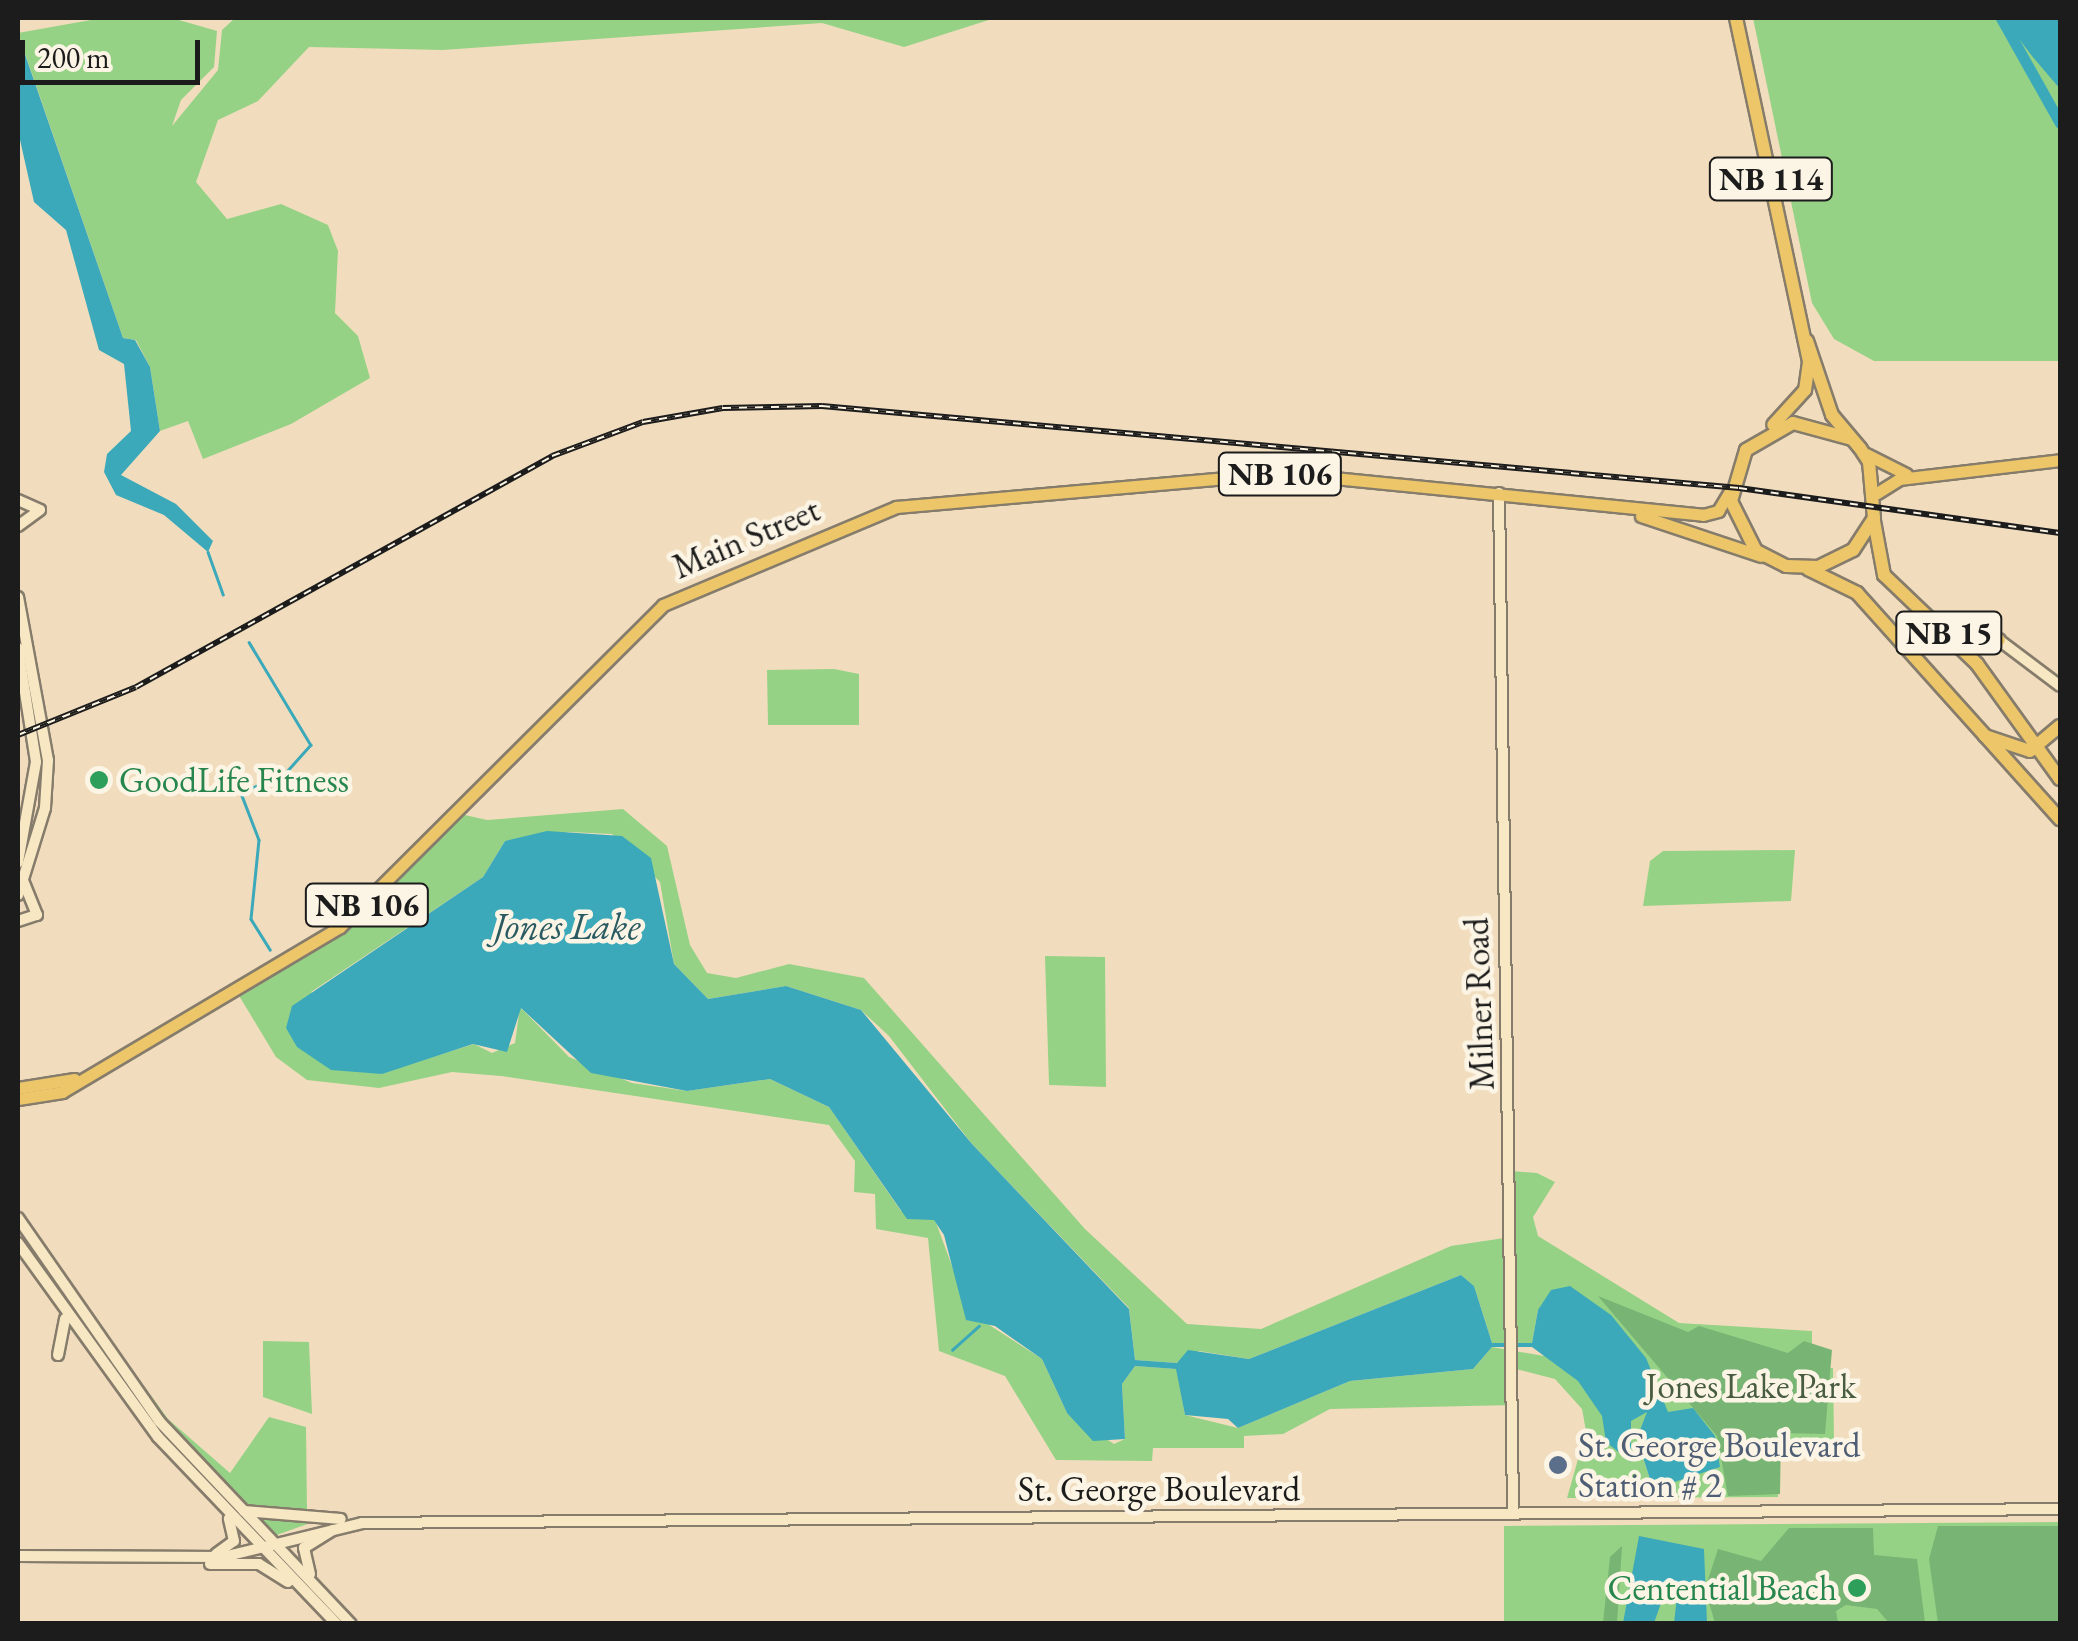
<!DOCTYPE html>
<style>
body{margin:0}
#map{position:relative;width:2078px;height:1641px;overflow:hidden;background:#f1ddbd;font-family:"EB Garamond",serif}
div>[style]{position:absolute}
.green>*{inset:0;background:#96d286}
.forest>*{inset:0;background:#78b473}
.water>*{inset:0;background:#3ba9ba}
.stream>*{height:2.5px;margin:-1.25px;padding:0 1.25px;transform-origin:1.25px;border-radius:1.25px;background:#3ba9ba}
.river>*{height:11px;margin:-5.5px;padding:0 5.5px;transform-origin:5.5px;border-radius:5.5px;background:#3ba9ba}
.roads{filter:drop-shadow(2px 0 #867c6c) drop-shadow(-2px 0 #867c6c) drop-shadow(0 2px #867c6c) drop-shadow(0 -2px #867c6c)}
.secondary>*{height:10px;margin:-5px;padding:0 5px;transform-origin:5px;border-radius:5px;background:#f7e8c3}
.primary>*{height:11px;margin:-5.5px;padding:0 5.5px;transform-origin:5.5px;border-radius:5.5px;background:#ecc669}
.highway>*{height:12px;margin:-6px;padding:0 6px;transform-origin:6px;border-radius:6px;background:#ecc669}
.rail>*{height:6px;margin-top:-3px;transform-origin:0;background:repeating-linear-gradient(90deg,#fcf5e5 0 8px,#1c1c1c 0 16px);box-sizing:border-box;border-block:2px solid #1c1c1c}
.dots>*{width:28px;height:28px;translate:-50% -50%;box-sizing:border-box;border:5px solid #fcf5e5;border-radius:50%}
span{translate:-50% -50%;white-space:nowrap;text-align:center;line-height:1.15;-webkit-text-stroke:9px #fcf5e5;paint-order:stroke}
.shield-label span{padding:2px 8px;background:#fcf5e5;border:2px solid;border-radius:8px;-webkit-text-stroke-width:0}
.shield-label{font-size:32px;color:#1c1c1c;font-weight:700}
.street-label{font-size:35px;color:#1c1c1c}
.leisure-label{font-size:35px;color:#27864d}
.left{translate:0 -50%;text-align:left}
.right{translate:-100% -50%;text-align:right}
.park-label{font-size:35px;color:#475c41}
.service-label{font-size:35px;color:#4e5e75}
.water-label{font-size:38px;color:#2a5b63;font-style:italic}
.frame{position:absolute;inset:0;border:20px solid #1c1c1c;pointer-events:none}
.scale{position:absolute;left:20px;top:40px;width:180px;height:45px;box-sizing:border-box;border:5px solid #1c1c1c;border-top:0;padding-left:12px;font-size:30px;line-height:35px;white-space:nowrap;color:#1c1c1c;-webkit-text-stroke:8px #fcf5e5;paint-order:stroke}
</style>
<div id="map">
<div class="green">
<div style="clip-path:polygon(102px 18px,172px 18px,217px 31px,214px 67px,181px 100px,172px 126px,218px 70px,222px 30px,235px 18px,995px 18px,904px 47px,822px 23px,443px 50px,309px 47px,258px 101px,218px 120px,196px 182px,227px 219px,281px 204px,328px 225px,338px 251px,335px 313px,358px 336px,370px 378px,291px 424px,203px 459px,188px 421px,160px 431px,150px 367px,136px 340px,123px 338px,18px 33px)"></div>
<div style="clip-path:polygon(1753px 18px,2003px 18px,2060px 89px,2060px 361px,1874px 361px,1834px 339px,1812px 303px)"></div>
<div style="clip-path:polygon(834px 669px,859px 674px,859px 725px,768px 725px,767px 670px)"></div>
<div style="clip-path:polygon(evenodd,623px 809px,667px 846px,690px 945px,707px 973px,736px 978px,789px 964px,864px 978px,1085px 1229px,1187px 1324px,1261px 1329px,1451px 1246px,1511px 1237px,1511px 1171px,1537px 1173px,1555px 1182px,1533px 1217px,1538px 1236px,1679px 1323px,1812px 1331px,1812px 1368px,1833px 1368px,1834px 1440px,1778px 1439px,1778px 1497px,1567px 1498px,1586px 1431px,1582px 1409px,1555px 1379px,1516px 1369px,1515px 1405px,1330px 1409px,1283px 1434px,1244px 1436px,1244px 1448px,1153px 1448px,1152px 1461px,1056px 1460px,1005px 1376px,939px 1351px,928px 1238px,876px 1229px,875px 1194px,854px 1192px,855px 1161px,829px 1125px,501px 1076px,452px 1072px,379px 1088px,307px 1080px,276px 1057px,235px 989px,340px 927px,456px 813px,487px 820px,623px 809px,569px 832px,612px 834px,660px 882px,674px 964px,708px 999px,786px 986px,861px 1010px,889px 1036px,972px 1144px,1129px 1308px,1135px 1360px,1177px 1363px,1199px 1351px,1249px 1359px,1461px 1275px,1474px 1286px,1492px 1343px,1532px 1343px,1538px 1310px,1544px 1356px,1492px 1347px,1473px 1369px,1350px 1381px,1238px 1428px,1185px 1415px,1177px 1369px,1135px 1366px,1122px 1384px,1125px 1439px,1114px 1444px,1067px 1413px,1042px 1359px,969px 1312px,935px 1220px,901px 1211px,829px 1107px,770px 1079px,687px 1091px,632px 1083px,569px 1057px,520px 1007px,515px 1043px,492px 1053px,474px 1044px,382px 1073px,311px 992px,483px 877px,505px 841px,569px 832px,623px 809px,1649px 1420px,1720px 1466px,1653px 1489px,1637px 1438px,1649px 1420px)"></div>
<div style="clip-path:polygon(1795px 850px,1791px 901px,1643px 906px,1650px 861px,1663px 851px)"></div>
<div style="clip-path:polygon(1045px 956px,1105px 957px,1106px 1087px,1049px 1085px)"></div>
<div style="clip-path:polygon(263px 1341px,309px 1342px,312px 1414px,263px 1397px)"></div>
<div style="clip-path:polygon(126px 1361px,168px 1419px,230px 1473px,269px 1417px,306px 1427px,307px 1510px,244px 1506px,151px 1402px)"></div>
<div style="clip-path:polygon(260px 1519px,306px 1520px,313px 1522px,274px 1536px)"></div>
<div style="clip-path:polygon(2060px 1522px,2060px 1623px,1504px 1623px,1504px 1526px)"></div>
</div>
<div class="forest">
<div style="clip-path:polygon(1598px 1296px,1688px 1332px,1699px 1326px,1788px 1353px,1804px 1341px,1832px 1350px,1825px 1434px,1781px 1433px,1780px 1494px,1728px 1496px,1717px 1436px)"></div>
<div style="clip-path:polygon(1938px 1526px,2060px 1526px,2060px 1623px,1938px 1623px,1929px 1559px)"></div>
<div style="clip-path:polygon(1789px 1528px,1873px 1528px,1874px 1555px,1917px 1559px,1925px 1623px,1889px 1623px,1877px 1609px,1846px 1605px,1836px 1611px,1838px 1623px,1715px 1623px,1705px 1589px,1718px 1549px,1761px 1561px)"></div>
<div style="clip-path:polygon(1622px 1546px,1617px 1623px,1603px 1623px,1610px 1557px)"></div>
</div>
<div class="water">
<div style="clip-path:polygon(2003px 18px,2060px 18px,2060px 89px,2032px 56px)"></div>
<div style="clip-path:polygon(18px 34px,123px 338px,135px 340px,150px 367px,160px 431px,121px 475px,176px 504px,213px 541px,208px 552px,164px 515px,116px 495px,104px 472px,107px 454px,131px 431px,124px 364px,99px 350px,66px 230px,34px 202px,18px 131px)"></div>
<div style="clip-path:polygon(547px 831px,622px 836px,651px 858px,674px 964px,708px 999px,786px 986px,861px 1010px,972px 1144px,1129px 1309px,1135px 1360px,1177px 1363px,1188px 1350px,1249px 1359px,1461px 1275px,1474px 1286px,1492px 1343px,1532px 1343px,1538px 1310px,1551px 1290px,1570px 1286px,1611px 1315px,1646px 1358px,1668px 1412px,1693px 1408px,1715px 1436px,1720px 1467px,1653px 1489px,1637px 1438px,1647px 1412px,1631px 1421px,1631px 1462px,1606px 1442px,1602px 1416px,1578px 1381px,1532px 1347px,1492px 1347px,1473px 1369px,1350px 1381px,1238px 1428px,1228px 1419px,1185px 1415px,1176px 1369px,1135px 1366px,1122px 1384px,1125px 1439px,1093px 1441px,1067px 1413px,1042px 1359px,995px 1326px,966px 1320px,944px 1235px,934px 1220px,907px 1219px,829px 1107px,770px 1079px,687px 1091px,591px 1073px,521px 1008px,507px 1052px,473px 1044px,382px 1074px,331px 1070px,297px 1047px,286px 1028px,292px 1006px,483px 877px,505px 841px)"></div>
<div style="clip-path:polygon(1639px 1536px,1704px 1549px,1707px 1623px,1674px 1623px,1677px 1597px,1667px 1586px,1654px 1623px,1623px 1623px)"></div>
</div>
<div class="stream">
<div style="left:208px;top:552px;width:45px;rotate:70.3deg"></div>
<div style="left:249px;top:642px;width:120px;rotate:59deg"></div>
<div style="left:311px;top:745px;width:39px;rotate:132deg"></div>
<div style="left:285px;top:774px;width:48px;rotate:156.6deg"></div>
<div style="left:241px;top:793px;width:50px;rotate:69deg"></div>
<div style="left:259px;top:840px;width:79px;rotate:95.8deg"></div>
<div style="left:251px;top:919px;width:36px;rotate:58deg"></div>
<div style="left:952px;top:1350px;width:36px;rotate:-42deg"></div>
</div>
<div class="river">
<div style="left:2001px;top:18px;width:120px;rotate:60.7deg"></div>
</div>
<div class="roads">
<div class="secondary">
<div style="left:1499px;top:493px;width:1020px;rotate:89.21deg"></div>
<div style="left:18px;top:500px;width:24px;rotate:24deg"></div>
<div style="left:40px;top:510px;width:27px;rotate:144deg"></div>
<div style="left:18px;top:597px;width:166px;rotate:79.6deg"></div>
<div style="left:48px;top:760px;width:48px;rotate:93.6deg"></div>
<div style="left:45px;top:808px;width:91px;rotate:107.2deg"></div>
<div style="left:1999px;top:640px;width:76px;rotate:37deg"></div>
<div style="left:18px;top:648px;width:115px;rotate:81deg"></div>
<div style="left:36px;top:762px;width:102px;rotate:100.2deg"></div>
<div style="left:18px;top:921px;width:20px;rotate:-18deg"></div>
<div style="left:37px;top:915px;width:35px;rotate:-112deg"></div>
<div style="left:18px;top:1218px;width:247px;rotate:55.2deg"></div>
<div style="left:159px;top:1421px;width:279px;rotate:46.6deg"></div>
<div style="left:18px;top:1243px;width:239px;rotate:54.2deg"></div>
<div style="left:158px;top:1437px;width:259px;rotate:46.3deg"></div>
<div style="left:58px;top:1355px;width:37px;rotate:-79deg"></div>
<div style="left:244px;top:1511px;width:97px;rotate:4.7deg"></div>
<div style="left:216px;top:1554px;width:22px;rotate:-36deg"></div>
<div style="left:234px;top:1541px;width:23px;rotate:-103deg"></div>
<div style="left:18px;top:1556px;width:205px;rotate:0.3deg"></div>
<div style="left:223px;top:1557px;width:143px;rotate:-13.7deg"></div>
<div style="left:362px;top:1523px;width:1698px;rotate:-0.47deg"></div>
<div style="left:210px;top:1564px;width:49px"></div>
<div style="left:259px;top:1564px;width:34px;rotate:32deg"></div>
<div style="left:310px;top:1574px;width:27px;rotate:-103deg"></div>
<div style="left:304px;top:1548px;width:34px;rotate:-32deg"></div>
</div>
<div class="primary">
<div style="left:1866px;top:454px;width:45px;rotate:26.6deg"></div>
<div style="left:1877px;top:493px;width:26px;rotate:-32deg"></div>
<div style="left:1899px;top:479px;width:162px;rotate:-6.7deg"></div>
<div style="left:1641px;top:516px;width:126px;rotate:18.4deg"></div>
<div style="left:18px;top:1088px;width:57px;rotate:-9.1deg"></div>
<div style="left:18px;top:1099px;width:45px;rotate:-9deg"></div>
<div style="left:62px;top:1092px;width:323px;rotate:-30.7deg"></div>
<div style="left:340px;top:927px;width:456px;rotate:-44.9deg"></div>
<div style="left:663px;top:605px;width:253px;rotate:-22.8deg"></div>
<div style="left:896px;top:507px;width:389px;rotate:-5deg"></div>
<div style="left:1284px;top:473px;width:421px;rotate:5.7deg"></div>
<div style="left:1703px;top:515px;width:16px;rotate:-15deg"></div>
<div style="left:1718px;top:511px;width:23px;rotate:-59deg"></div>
</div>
<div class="highway">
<div style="left:1736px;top:18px;width:352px;rotate:78deg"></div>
<div style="left:1809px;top:362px;width:28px;rotate:98deg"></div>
<div style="left:1805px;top:390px;width:47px;rotate:132.4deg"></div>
<div style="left:1807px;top:341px;width:78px;rotate:71.3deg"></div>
<div style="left:1832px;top:415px;width:43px;rotate:49.7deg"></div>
<div style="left:1860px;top:448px;width:17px;rotate:57deg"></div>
<div style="left:1869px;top:462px;width:56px;rotate:84.9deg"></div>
<div style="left:1874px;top:518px;width:38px;rotate:123deg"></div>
<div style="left:1853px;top:550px;width:39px;rotate:154deg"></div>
<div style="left:1818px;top:567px;width:32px;rotate:-178deg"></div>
<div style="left:1786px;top:566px;width:34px;rotate:-153deg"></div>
<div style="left:1756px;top:551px;width:56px;rotate:-116.6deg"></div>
<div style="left:1731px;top:501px;width:53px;rotate:-73.6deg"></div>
<div style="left:1746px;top:450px;width:54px;rotate:-29.9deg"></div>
<div style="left:1793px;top:423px;width:61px;rotate:15.2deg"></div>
<div style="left:1874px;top:521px;width:55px;rotate:79.5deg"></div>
<div style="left:1884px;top:575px;width:129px;rotate:43.7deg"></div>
<div style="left:1977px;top:664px;width:142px;rotate:54.2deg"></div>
<div style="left:1808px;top:569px;width:55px;rotate:26.1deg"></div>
<div style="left:1857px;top:593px;width:304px;rotate:48.1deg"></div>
<div style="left:1957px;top:641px;width:42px;rotate:-1.4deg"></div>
<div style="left:1985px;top:736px;width:47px;rotate:18.4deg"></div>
<div style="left:2030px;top:751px;width:39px;rotate:-40deg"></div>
</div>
</div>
<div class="rail">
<div style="left:18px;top:735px;width:127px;rotate:-22.1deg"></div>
<div style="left:136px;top:687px;width:476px;rotate:-29deg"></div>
<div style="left:552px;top:456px;width:97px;rotate:-20.5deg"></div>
<div style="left:643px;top:422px;width:81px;rotate:-9.9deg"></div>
<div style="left:723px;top:408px;width:99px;rotate:-1.2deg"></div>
<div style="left:822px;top:406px;width:921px;rotate:5.11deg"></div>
<div style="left:1739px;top:488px;width:324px;rotate:8deg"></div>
</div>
<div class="dots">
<div style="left:99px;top:780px;background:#2e9e5b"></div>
<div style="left:1558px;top:1465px;background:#5c6f8a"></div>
<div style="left:1857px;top:1588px;background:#2e9e5b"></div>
</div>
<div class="shield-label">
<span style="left:1771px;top:179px">NB 114</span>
<span style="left:1280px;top:474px">NB 106</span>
<span style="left:1949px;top:633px">NB 15</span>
<span style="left:367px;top:905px">NB 106</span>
</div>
<div class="street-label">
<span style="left:746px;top:538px;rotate:-23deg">Main Street</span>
<span style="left:1479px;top:1004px;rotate:-92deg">Milner Road</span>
<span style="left:1159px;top:1489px">St. George Boulevard</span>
</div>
<div class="leisure-label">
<span class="left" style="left:119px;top:780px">GoodLife Fitness</span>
<span class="right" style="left:1837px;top:1588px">Centential Beach</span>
</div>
<div class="park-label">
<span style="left:1751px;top:1386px">Jones Lake Park</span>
</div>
<div class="service-label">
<span class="left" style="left:1578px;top:1465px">St. George Boulevard<br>Station # 2</span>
</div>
<div class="water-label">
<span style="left:567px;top:926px">Jones Lake</span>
</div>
<div class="frame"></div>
<div class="scale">200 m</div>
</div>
